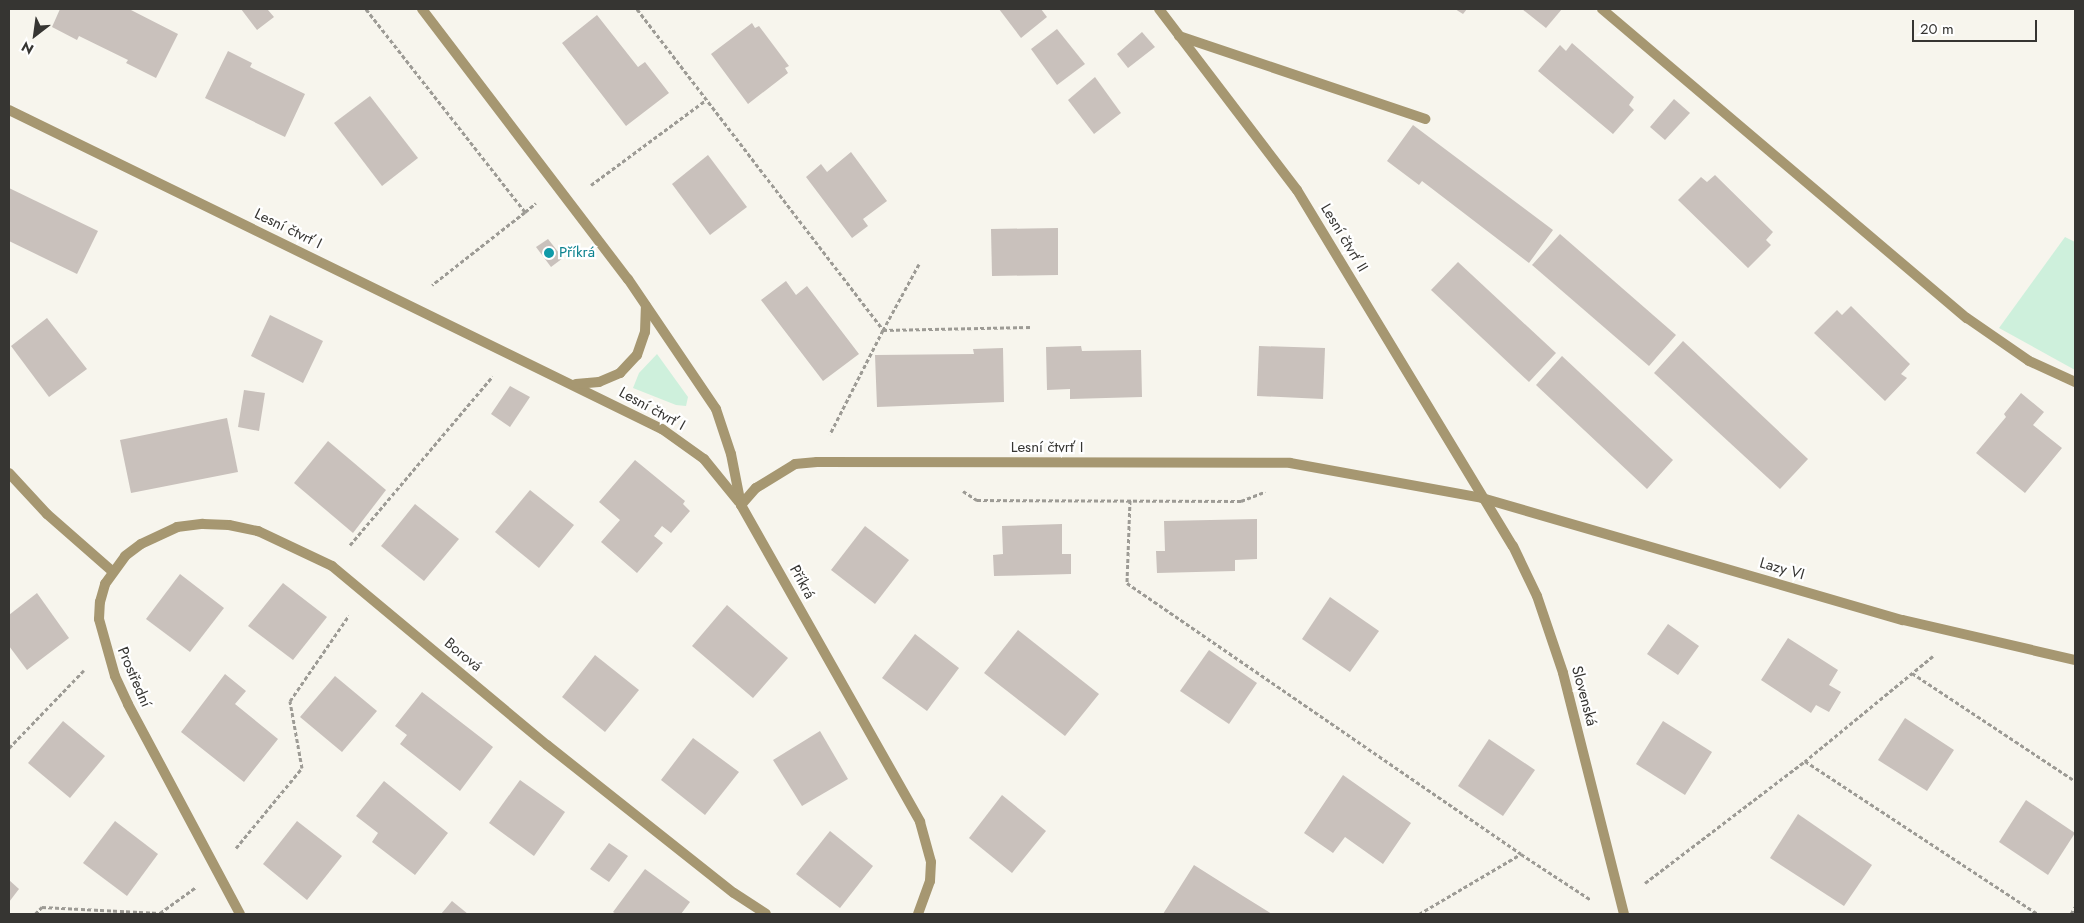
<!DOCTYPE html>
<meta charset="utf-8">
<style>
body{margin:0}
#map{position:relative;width:2084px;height:923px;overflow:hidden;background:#f7f5ed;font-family:Jost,sans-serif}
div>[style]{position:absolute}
.green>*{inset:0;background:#cef0dc}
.building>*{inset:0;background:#c9c1bc}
.path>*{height:3px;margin-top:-1.5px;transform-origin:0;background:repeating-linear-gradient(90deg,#9d9b95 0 4px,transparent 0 6.5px)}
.service>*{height:10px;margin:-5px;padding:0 5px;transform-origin:5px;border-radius:5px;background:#a69771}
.minor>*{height:10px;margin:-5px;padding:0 5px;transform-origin:5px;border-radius:5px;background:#a69771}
.dots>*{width:14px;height:14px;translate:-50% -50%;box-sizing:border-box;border:2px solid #fff;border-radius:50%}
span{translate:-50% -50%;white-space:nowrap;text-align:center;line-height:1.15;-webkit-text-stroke:4.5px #fff;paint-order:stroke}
.street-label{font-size:15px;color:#363532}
.culture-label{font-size:15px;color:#0d838f}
.left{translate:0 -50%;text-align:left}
.frame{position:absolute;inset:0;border:10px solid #363532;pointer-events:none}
.north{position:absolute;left:10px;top:10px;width:50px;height:50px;-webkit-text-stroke:4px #fff;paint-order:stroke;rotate:210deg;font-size:14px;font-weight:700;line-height:20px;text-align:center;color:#363532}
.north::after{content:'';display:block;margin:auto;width:18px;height:22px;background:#363532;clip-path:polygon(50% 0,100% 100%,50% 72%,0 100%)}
.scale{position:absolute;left:1912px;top:20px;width:125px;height:22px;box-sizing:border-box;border:2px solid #363532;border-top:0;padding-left:6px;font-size:15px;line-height:18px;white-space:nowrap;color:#363532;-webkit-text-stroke:4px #fff;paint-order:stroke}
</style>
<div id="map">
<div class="green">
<div style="clip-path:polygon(2065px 237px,2075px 242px,2075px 370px,1999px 328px)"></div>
<div style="clip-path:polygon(657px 354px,688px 397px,686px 406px,676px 405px,633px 388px,639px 373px)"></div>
</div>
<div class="building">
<div style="clip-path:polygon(60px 9px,129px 9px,178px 34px,156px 78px,126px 63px,128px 60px,79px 36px,77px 40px,52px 27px)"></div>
<div style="clip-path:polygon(241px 9px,270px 9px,268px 10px,274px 17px,257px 30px)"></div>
<div style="clip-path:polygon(999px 9px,1041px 9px,1047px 17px,1021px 38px)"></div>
<div style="clip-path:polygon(1455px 9px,1467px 9px,1463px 14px)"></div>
<div style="clip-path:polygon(1522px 9px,1562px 9px,1546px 28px)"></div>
<div style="clip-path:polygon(597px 15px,638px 67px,645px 62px,669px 93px,626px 126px,562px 43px)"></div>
<div style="clip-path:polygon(752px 23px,755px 28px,759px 26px,789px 66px,785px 68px,788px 73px,748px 104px,711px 54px)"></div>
<div style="clip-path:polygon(1057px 29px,1085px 64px,1057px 85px,1031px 49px)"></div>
<div style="clip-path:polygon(1142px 32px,1155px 47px,1128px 68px,1117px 54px)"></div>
<div style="clip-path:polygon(1572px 43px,1634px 97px,1629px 105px,1634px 110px,1613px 134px,1538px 71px,1560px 45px,1566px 51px)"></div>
<div style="clip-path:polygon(228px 51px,252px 63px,250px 67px,305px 94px,285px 137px,205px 98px)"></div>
<div style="clip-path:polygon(1095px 77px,1121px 113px,1094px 134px,1068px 100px)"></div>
<div style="clip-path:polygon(370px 96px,418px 158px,382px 186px,334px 123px)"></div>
<div style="clip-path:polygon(1674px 99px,1690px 113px,1665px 140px,1650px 127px)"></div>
<div style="clip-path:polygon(1413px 125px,1553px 230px,1529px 263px,1422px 181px,1419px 185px,1387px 161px)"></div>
<div style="clip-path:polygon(851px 152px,887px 201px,863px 219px,868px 226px,852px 238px,806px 177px,821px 164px,827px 172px)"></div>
<div style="clip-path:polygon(708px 155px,747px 207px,710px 235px,672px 184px)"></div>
<div style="clip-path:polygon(1715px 175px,1773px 232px,1766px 240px,1771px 245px,1748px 268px,1678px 200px,1701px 177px,1707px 182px)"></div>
<div style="clip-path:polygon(9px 188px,98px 231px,77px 274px,9px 241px)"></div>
<div style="clip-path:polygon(1058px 228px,1058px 275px,992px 276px,991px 229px)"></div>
<div style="clip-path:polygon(1560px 234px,1676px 335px,1649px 366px,1532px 265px)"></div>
<div style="clip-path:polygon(548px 239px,563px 258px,551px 267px,536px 247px)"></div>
<div style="clip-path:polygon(1458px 262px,1556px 353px,1529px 382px,1431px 290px)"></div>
<div style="clip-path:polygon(786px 281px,796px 295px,807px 286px,859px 354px,823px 381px,761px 300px)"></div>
<div style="clip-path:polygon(1851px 306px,1910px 364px,1901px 374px,1907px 378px,1885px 401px,1814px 333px,1837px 310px,1842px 315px)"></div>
<div style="clip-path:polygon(270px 315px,323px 341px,303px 383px,251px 356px)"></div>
<div style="clip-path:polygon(47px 318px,87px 369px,49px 397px,11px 346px)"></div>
<div style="clip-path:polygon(1683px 341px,1808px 459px,1780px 489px,1654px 373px)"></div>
<div style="clip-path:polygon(1081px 346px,1082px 351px,1141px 350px,1142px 397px,1070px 399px,1070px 389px,1047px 390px,1046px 347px)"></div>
<div style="clip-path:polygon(1259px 346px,1325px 348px,1323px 399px,1257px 396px)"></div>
<div style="clip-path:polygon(1003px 348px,1004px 402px,877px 407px,875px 355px,974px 354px,973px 349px)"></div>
<div style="clip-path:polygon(1562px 356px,1673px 460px,1647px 489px,1536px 385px)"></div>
<div style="clip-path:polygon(510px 386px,530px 397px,510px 427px,491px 414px)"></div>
<div style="clip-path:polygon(244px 390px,265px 393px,259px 431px,238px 427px)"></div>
<div style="clip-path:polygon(2021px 393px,2044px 412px,2033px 425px,2062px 448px,2025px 493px,1976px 453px,2006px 417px,2004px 414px)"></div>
<div style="clip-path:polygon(227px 418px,238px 472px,131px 493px,120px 440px)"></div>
<div style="clip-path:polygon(328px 441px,386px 490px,353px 533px,294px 483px)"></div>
<div style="clip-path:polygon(635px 460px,685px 501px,683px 504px,690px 511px,671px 533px,662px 526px,654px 536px,663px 543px,637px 573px,601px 542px,620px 520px,599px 502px)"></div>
<div style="clip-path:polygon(530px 490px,574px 525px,539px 568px,495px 532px)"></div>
<div style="clip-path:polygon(415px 504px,459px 539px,424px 581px,381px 546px)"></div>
<div style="clip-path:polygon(1257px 519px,1257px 559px,1235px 560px,1235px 571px,1157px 573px,1156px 551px,1165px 551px,1164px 521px)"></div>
<div style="clip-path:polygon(1062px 524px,1062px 554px,1071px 554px,1071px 574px,994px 576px,993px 555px,1003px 554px,1002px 526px)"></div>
<div style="clip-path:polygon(865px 526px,909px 560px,875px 604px,831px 570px)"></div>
<div style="clip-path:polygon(180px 574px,224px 608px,190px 652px,146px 619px)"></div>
<div style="clip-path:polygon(283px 583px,327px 617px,293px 660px,248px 626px)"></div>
<div style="clip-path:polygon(37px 593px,69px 638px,27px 670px,9px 646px,9px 615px)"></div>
<div style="clip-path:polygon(1330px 597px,1379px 631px,1350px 672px,1302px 639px)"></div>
<div style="clip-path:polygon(727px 605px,788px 658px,753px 698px,692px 646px)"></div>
<div style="clip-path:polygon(1668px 624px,1699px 646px,1678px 675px,1647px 654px)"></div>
<div style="clip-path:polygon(1018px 630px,1099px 694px,1065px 736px,984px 673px)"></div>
<div style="clip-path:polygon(915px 634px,959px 668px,927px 711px,882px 678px)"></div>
<div style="clip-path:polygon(1788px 638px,1838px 670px,1829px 685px,1841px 692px,1829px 712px,1816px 705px,1811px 713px,1761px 680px)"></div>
<div style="clip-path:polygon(1209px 650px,1257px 683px,1229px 724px,1180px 691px)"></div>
<div style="clip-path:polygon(595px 655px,639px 690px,605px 732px,562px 697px)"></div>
<div style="clip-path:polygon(225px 674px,246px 691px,235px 704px,278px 739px,244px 782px,181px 732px)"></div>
<div style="clip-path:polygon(335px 676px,377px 711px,342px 752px,300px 717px)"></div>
<div style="clip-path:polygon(422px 692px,493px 747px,460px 791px,400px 744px,407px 735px,395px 726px)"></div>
<div style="clip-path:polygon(1905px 718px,1954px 750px,1927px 791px,1878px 760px)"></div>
<div style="clip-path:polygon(63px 721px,105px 756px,70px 798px,28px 763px)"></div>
<div style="clip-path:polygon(1663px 721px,1712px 752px,1685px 795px,1636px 764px)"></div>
<div style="clip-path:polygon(820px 731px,848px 779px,802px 806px,773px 760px)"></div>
<div style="clip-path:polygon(693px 738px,739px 772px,705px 815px,661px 780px)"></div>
<div style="clip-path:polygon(1489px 739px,1535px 770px,1503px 816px,1458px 786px)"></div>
<div style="clip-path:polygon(1343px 775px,1411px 823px,1383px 864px,1345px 837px,1333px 853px,1304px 833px)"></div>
<div style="clip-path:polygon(520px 780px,565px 812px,534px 856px,489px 823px)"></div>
<div style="clip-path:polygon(384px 781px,448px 833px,415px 875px,372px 842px,378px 833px,356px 816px)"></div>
<div style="clip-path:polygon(1002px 795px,1046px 831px,1012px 873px,969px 838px)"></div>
<div style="clip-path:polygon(2026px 800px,2075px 833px,2048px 875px,1999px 842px)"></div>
<div style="clip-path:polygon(1798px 814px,1872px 865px,1844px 906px,1770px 858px)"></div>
<div style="clip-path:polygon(115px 821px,158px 854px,127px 896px,83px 863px)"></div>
<div style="clip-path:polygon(297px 821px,342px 856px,307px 900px,263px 864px)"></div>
<div style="clip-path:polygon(830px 831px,873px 866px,840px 908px,796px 874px)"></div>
<div style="clip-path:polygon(609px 843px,628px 856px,609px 882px,590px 869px)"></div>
<div style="clip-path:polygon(1194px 865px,1243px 896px,1272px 914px,1163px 914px)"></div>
<div style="clip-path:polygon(645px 869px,690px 902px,681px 914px,616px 914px,613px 912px)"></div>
<div style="clip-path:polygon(9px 880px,19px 889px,9px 902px)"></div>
<div style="clip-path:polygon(452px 901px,468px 914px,441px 914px)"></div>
</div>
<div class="path">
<div style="left:366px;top:9px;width:258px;rotate:51.9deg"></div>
<div style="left:525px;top:212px;width:118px;rotate:141.9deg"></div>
<div style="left:637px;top:9px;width:404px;rotate:52.5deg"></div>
<div style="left:883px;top:330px;width:117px;rotate:117deg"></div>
<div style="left:591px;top:185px;width:143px;rotate:-36.5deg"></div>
<div style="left:525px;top:212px;width:14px;rotate:-39deg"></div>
<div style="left:919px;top:264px;width:75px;rotate:118.6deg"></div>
<div style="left:883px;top:330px;width:149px;rotate:-1.2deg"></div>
<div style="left:963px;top:491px;width:17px;rotate:33deg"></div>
<div style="left:977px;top:500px;width:264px;rotate:0.2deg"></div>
<div style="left:1241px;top:501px;width:26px;rotate:-21deg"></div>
<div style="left:1130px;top:500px;width:83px;rotate:92.1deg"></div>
<div style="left:1127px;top:583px;width:478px;rotate:34.5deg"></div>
<div style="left:1521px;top:854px;width:84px;rotate:33.3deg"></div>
<div style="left:350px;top:545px;width:221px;rotate:-49.8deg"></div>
<div style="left:1933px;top:656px;width:166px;rotate:140.6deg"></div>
<div style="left:1805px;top:761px;width:279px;rotate:33.3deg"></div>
<div style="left:1912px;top:673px;width:196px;rotate:33.5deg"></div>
<div style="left:9px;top:748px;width:108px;rotate:-46.1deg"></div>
<div style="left:236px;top:848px;width:104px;rotate:-50.5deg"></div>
<div style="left:302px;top:768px;width:68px;rotate:-100.2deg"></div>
<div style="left:290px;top:701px;width:104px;rotate:-55.5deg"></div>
<div style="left:1645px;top:883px;width:201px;rotate:-37.3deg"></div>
<div style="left:35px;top:914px;width:10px;rotate:-45deg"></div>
<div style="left:42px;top:907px;width:118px;rotate:2.9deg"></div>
<div style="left:160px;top:913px;width:44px;rotate:-35.8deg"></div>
<div style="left:1419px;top:914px;width:118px;rotate:-30.5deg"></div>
<div style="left:2071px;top:914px;width:8px;rotate:-60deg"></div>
</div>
<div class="service">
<div style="left:1602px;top:9px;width:478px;rotate:40.3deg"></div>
<div style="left:1967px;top:318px;width:75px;rotate:34.7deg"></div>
<div style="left:2029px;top:361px;width:51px;rotate:24.5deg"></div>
<div style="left:1179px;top:36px;width:260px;rotate:18.6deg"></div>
</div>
<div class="minor">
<div style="left:422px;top:9px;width:340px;rotate:52.7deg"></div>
<div style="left:628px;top:279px;width:157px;rotate:55.9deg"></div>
<div style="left:716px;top:409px;width:47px;rotate:71.6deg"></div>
<div style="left:731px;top:454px;width:52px;rotate:78.9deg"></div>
<div style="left:741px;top:505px;width:364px;rotate:60.5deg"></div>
<div style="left:920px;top:822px;width:41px;rotate:74.6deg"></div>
<div style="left:931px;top:862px;width:19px;rotate:93deg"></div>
<div style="left:930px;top:881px;width:35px;rotate:110deg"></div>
<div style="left:1159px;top:9px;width:228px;rotate:52.7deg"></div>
<div style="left:1297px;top:190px;width:416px;rotate:58.8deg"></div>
<div style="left:1513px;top:546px;width:55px;rotate:64.4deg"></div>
<div style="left:1537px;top:596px;width:81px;rotate:71.3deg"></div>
<div style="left:1563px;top:673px;width:249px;rotate:75.8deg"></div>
<div style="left:9px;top:110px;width:727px;rotate:26.04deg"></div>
<div style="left:662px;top:429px;width:52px;rotate:35.5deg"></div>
<div style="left:704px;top:459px;width:55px;rotate:50.9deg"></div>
<div style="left:576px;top:384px;width:23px;rotate:-5deg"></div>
<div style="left:599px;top:382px;width:23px;rotate:-23deg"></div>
<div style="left:620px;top:373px;width:25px;rotate:-47deg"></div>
<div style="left:637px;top:355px;width:24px;rotate:-71deg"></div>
<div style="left:645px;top:332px;width:26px;rotate:-88deg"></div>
<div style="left:9px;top:473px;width:56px;rotate:47.2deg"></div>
<div style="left:47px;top:514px;width:86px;rotate:41.2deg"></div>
<div style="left:741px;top:505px;width:23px;rotate:-49deg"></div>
<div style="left:756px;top:488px;width:46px;rotate:-31.6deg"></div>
<div style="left:795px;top:464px;width:22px;rotate:-5deg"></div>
<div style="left:817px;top:462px;width:473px;rotate:0.1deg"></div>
<div style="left:1290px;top:463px;width:195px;rotate:10.3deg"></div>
<div style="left:1482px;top:498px;width:438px;rotate:16.2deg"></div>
<div style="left:1903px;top:620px;width:177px;rotate:13.1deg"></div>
<div style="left:240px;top:914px;width:238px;rotate:-118.1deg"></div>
<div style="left:128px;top:704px;width:31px;rotate:-115deg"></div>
<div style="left:115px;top:676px;width:59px;rotate:-105.7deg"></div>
<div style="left:99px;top:619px;width:17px;rotate:-87deg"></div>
<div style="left:100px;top:602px;width:19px;rotate:-74deg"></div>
<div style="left:105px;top:584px;width:34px;rotate:-54deg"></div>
<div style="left:125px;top:556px;width:20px;rotate:-37deg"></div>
<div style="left:141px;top:544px;width:40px;rotate:-25deg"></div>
<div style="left:177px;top:527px;width:26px;rotate:-7deg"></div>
<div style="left:203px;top:524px;width:26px;rotate:2deg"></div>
<div style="left:229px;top:525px;width:30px;rotate:12deg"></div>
<div style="left:258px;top:531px;width:82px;rotate:25.3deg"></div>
<div style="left:332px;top:566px;width:280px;rotate:39.8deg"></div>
<div style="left:547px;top:745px;width:238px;rotate:38.4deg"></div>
<div style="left:734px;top:893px;width:38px;rotate:33deg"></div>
</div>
<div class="dots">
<div style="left:549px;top:253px;background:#0f9aa8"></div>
</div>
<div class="street-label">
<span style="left:288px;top:229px;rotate:26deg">Lesní čtvrť I</span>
<span style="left:1344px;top:238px;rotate:59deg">Lesní čtvrť II</span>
<span style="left:652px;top:409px;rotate:29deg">Lesní čtvrť I</span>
<span style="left:1047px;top:448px">Lesní čtvrť I</span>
<span style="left:1782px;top:569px;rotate:16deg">Lazy VI</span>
<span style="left:802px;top:582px;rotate:61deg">Příkrá</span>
<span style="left:463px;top:655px;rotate:40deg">Borová</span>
<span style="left:134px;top:677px;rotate:67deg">Prostřední</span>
<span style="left:1584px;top:696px;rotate:75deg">Slovenská</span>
</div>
<div class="culture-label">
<span class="left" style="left:559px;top:253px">Příkrá</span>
</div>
<div class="frame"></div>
<div class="north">N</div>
<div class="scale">20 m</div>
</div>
